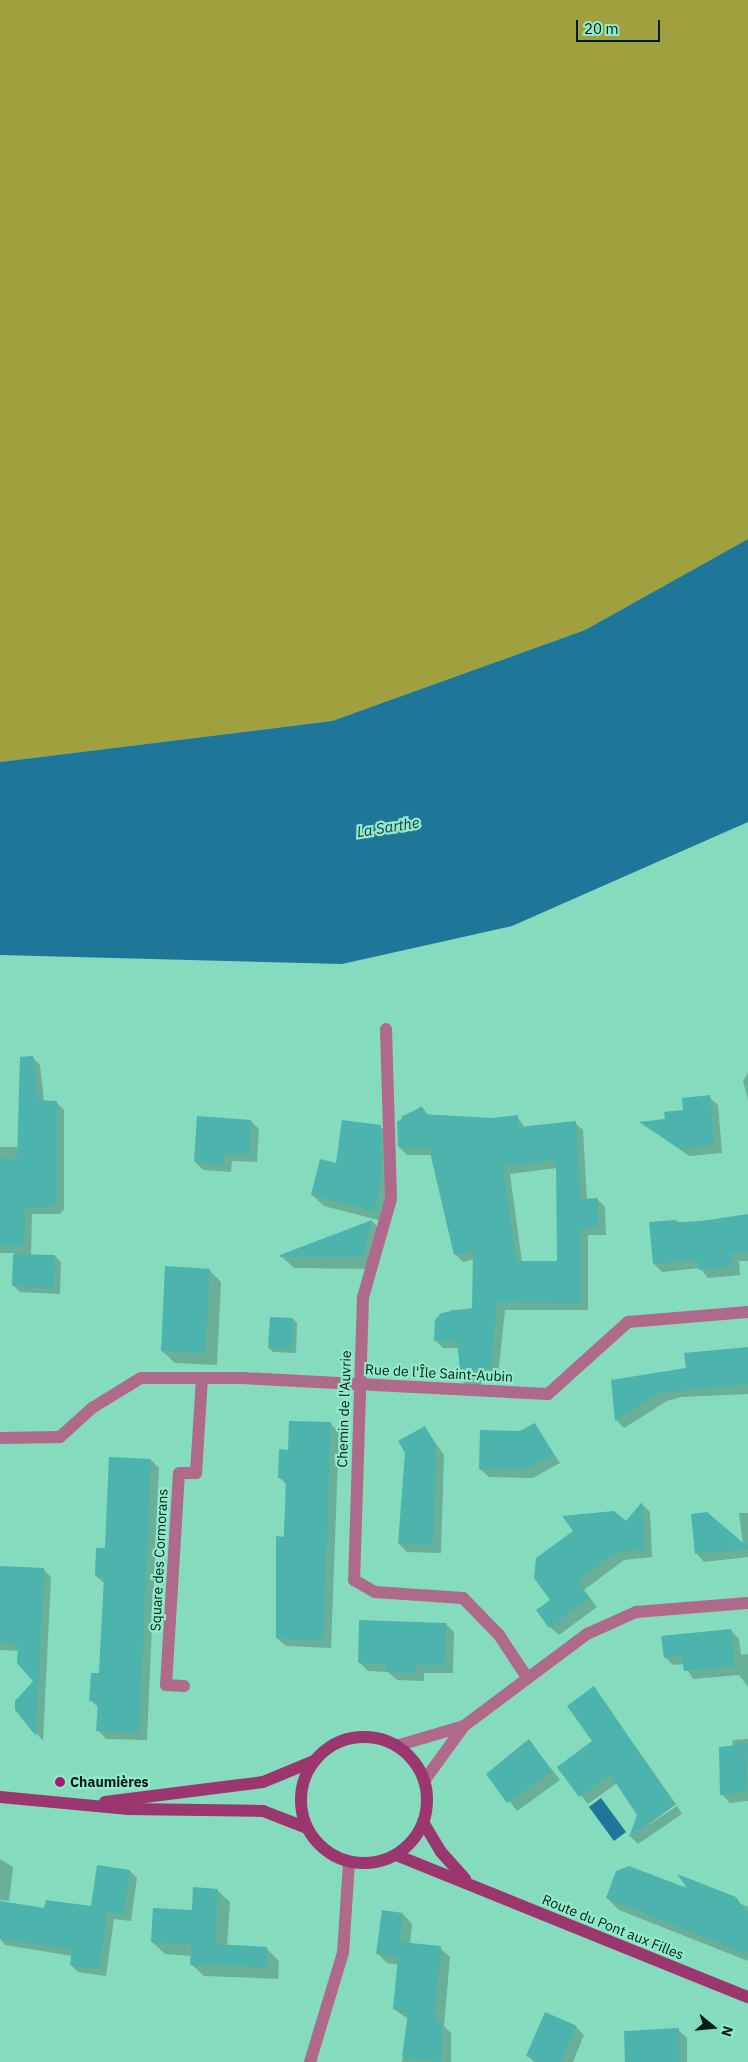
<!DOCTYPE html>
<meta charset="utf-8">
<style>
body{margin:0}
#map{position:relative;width:748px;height:2062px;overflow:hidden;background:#85dbbe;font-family:"IBM Plex Sans",sans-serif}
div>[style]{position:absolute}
.green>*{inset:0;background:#a0a13e}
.water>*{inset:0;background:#1e7699}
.shadow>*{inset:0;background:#0003}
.building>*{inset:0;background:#4cb3ad}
.street>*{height:12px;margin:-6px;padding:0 6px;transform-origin:6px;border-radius:6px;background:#af6a8b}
.secondary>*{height:12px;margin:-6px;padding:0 6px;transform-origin:6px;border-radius:6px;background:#9c366e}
.secondary>.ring{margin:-6px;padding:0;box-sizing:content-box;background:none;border:12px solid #9c366e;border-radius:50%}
.dots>*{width:14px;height:14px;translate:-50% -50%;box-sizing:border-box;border:2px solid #92e9ca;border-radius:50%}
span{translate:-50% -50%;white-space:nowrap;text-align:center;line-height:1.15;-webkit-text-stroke:4.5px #92e9ca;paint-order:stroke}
.street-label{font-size:14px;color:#021d15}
.poi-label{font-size:14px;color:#021d15;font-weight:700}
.left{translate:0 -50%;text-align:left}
.water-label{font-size:15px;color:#1a3440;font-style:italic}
.north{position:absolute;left:688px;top:2002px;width:50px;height:50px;-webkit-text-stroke:4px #92e9ca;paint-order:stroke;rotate:107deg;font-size:14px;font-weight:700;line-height:20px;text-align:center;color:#021d15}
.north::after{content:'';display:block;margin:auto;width:18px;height:22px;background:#021d15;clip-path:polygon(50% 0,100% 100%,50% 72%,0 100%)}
.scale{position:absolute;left:576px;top:20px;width:84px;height:22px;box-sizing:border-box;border:2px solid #021d15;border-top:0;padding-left:6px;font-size:15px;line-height:18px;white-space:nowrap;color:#021d15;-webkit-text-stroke:4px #92e9ca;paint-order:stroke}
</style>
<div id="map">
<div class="green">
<div style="clip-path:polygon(0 0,748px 0,748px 539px,585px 630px,332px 721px,0 762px)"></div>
</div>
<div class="water">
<div style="clip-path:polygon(748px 539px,748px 822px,512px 926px,342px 964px,0 955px,0 762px,332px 721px,585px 630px)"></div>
<div style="clip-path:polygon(601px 1798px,626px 1832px,614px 1841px,589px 1807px)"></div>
</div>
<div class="shadow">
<div style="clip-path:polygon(32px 1057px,40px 1065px,44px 1102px,56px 1102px,64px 1110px,64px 1209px,60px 1214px,32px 1214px,31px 1255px,55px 1256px,61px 1262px,60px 1294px,20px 1292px,13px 1285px,15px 1253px,0 1253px,0 1147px,19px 1147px)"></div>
<div style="clip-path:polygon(747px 1074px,748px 1074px,748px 1100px,743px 1081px)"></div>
<div style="clip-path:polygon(709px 1097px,718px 1105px,722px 1153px,689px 1156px,642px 1123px,666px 1121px)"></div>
<div style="clip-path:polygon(evenodd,422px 1107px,429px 1116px,492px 1120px,517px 1116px,525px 1128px,575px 1123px,583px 1130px,587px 1200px,598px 1200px,605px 1207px,606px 1235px,588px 1235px,588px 1310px,505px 1310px,498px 1376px,482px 1375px,481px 1389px,470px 1389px,462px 1381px,459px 1348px,443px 1348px,435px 1340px,436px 1320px,451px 1310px,473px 1309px,474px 1259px,463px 1262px,455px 1254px,432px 1155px,407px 1155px,399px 1147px,402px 1116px,422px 1107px,557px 1168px,558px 1262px,522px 1262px,510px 1174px,557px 1168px)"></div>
<div style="clip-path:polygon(251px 1121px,259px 1129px,257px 1162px,232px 1161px,231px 1172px,203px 1170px,195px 1162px)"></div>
<div style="clip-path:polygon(380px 1126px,392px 1138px,386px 1222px,324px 1206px,312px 1195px)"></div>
<div style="clip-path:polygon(748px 1218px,748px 1261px,739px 1261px,740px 1275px,708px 1278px,700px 1268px,662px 1272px,654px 1264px,650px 1224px)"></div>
<div style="clip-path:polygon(372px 1221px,384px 1233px,374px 1269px,294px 1268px,281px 1256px)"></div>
<div style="clip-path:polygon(209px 1270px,221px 1282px,217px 1365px,175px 1363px,162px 1351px)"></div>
<div style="clip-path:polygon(293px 1319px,297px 1323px,296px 1353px,273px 1352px,269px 1348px)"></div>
<div style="clip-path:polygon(748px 1349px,748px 1394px,681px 1397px,667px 1401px,624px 1428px,616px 1420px,613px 1381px,687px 1370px)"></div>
<div style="clip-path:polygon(330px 1423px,339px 1432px,331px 1648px,286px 1646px,277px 1638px,287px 1485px,279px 1477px,289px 1451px)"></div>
<div style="clip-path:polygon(535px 1424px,560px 1463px,533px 1478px,489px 1477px,480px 1469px)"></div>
<div style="clip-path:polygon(425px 1428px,444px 1455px,441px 1553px,407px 1552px,399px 1544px)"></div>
<div style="clip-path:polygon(151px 1460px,159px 1468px,147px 1740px,106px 1739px,98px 1730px,99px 1708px,91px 1701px,100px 1674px,105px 1584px,96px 1576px)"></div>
<div style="clip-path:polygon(642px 1504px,650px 1512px,652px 1557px,624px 1560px,584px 1590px,597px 1607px,559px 1635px,550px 1627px,552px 1600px)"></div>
<div style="clip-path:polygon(739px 1513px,748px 1513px,748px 1557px,704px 1562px,696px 1553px,743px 1544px)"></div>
<div style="clip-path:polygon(0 1567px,43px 1569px,51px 1577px,43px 1741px,16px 1709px,35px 1681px,19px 1651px,0 1650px)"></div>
<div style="clip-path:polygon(446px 1624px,454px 1632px,453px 1673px,424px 1673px,424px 1681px,397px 1680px,388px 1672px,368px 1671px,359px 1662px)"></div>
<div style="clip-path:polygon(731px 1630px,739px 1639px,741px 1655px,748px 1654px,748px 1687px,739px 1675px,693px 1679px,684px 1664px,673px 1665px,665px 1657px)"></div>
<div style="clip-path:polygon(594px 1688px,676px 1804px,644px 1828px,677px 1806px,682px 1814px,638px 1844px,630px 1836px,639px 1815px,617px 1783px,588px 1804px,559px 1767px,594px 1741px)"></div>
<div style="clip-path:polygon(748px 1739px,748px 1801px,730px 1803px,722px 1794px,733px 1740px)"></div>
<div style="clip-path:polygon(529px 1741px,560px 1780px,517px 1811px,488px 1774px)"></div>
<div style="clip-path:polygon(0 1859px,13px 1867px,9px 1901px,0 1900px)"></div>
<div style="clip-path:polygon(98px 1867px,130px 1871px,137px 1878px,131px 1921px,114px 1919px,106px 1976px,78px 1972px,71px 1965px,72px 1956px,5px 1945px,0 1939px,0 1923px,45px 1909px,93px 1908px)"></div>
<div style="clip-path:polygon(680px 1876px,748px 1907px,748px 1961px,619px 1910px,607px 1898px,690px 1891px)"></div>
<div style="clip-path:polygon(217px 1890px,230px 1902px,227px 1946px,267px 1949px,279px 1961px,278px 1979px,204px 1976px,191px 1964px,192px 1956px,165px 1954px,152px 1942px)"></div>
<div style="clip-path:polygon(403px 1914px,412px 1924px,410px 1944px,440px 1948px,450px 1957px,444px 2026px,451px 2033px,451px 2062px,402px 2062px,409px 2020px,394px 2009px,399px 1965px,387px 1963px,378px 1954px)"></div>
<div style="clip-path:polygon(576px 2027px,584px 2035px,573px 2062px,534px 2062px,528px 2056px)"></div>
<div style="clip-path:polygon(678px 2030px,687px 2038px,687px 2062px,626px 2062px)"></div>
</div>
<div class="building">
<div style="clip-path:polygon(33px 1056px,38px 1100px,57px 1101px,57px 1202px,52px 1207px,25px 1207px,24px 1246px,0 1246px,0 1158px,17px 1159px,20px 1057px)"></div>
<div style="clip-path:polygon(710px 1095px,714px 1145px,680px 1149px,639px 1122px,665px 1119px,664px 1112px,683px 1110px,682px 1098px)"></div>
<div style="clip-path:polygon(evenodd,422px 1106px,421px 1114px,492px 1118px,518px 1115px,518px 1127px,576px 1121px,580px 1199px,598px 1198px,598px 1228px,581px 1228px,581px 1303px,497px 1302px,491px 1369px,475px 1368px,474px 1382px,461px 1381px,457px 1341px,434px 1341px,435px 1320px,441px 1313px,472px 1308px,473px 1250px,454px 1255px,429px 1148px,398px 1147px,397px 1122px,422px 1106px,556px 1160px,557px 1261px,516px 1261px,503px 1166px,556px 1160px)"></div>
<div style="clip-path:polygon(197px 1116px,251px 1120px,249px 1155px,224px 1153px,223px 1165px,194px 1162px)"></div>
<div style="clip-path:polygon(342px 1120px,381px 1125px,382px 1175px,375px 1211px,311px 1195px,320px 1159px,336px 1163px)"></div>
<div style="clip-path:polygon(748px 1214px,748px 1252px,731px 1253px,732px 1267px,699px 1270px,697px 1260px,653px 1264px,649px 1222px,675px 1220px,682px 1224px)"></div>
<div style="clip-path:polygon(372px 1220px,363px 1257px,280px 1257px,280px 1255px)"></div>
<div style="clip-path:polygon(13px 1254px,55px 1255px,54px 1288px,12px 1286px)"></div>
<div style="clip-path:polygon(165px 1266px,210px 1269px,205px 1353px,161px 1351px)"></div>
<div style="clip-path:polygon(270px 1317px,293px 1318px,292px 1349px,268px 1348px)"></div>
<div style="clip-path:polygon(748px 1347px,748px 1384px,659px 1393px,615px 1421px,611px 1380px,686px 1368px,684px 1353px)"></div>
<div style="clip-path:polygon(289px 1421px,331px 1422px,323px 1640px,276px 1638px,276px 1536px,284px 1537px,286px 1478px,278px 1478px,279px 1449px,288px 1450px)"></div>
<div style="clip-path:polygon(535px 1423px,553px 1455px,525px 1470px,479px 1469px,480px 1430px,520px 1431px)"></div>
<div style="clip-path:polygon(425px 1426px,436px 1445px,433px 1545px,398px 1544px,405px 1453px,398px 1441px)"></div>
<div style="clip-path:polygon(109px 1457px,151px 1459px,139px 1733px,96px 1731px,98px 1702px,89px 1701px,91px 1673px,99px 1673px,104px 1577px,95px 1576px,96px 1548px,105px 1548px)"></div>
<div style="clip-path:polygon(642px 1502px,645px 1549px,616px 1552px,577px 1581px,590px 1598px,549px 1628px,536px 1610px,550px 1600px,534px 1578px,536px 1558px,573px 1531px,562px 1516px,614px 1511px,626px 1521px)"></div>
<div style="clip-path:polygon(707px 1512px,748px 1547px,748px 1549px,695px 1554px,691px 1514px)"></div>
<div style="clip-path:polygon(0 1566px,44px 1568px,36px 1736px,15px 1710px,15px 1701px,33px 1681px,17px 1663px,18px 1644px,0 1643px)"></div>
<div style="clip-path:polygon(359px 1620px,446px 1623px,445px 1665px,416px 1665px,416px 1673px,387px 1672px,387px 1664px,358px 1663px)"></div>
<div style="clip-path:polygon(731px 1629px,735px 1666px,684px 1671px,682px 1656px,664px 1658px,661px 1636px)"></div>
<div style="clip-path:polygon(594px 1686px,675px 1805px,629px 1837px,637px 1815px,610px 1774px,579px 1797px,557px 1767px,592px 1741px,567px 1706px)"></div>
<div style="clip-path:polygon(529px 1739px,552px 1771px,507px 1803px,486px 1774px)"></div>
<div style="clip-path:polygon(748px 1744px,746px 1792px,720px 1795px,719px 1747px)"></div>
<div style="clip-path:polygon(97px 1865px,130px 1870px,124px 1914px,107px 1912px,99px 1969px,70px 1965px,72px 1950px,0 1938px,0 1901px,44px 1908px,46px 1900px,91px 1906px)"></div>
<div style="clip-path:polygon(629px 1866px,687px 1888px,677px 1874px,736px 1897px,748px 1915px,748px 1954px,606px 1898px,616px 1871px)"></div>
<div style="clip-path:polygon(193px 1887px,218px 1889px,215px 1944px,267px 1947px,266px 1967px,190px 1965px,191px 1944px,151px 1942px,153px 1908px,192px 1910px)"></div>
<div style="clip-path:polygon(382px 1910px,403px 1913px,400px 1942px,441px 1946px,434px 2022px,442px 2022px,441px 2062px,402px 2057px,408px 2013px,393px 2009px,398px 1957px,376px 1954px)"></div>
<div style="clip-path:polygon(545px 2012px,577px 2026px,561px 2062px,540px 2062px,526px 2056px)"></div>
<div style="clip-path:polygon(679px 2028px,679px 2062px,625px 2062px,624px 2031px)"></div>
</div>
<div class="street">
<div style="left:386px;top:1029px;width:170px;rotate:88.3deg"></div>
<div style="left:391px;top:1199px;width:102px;rotate:105.9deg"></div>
<div style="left:363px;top:1297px;width:283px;rotate:91.8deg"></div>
<div style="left:354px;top:1580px;width:24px;rotate:30deg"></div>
<div style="left:375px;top:1592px;width:88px;rotate:3.9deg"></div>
<div style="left:463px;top:1598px;width:52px;rotate:45.8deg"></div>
<div style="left:499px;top:1635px;width:49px;rotate:56.6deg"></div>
<div style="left:0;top:1438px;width:60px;rotate:-1deg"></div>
<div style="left:60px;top:1437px;width:43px;rotate:-42.2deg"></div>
<div style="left:92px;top:1408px;width:57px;rotate:-31.5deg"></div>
<div style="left:141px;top:1378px;width:101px"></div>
<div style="left:242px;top:1378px;width:306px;rotate:3deg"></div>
<div style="left:548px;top:1394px;width:108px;rotate:-42deg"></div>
<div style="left:628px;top:1322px;width:120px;rotate:-4.8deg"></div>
<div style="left:184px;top:1686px;width:18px;rotate:-177deg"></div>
<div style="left:166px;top:1685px;width:212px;rotate:-86.5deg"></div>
<div style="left:179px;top:1473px;width:17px"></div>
<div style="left:196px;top:1473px;width:95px;rotate:-86.4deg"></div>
<div style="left:396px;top:1746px;width:71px;rotate:-16.4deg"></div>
<div style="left:424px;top:1781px;width:68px;rotate:-54deg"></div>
<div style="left:464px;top:1726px;width:154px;rotate:-36.8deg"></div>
<div style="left:587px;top:1634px;width:54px;rotate:-24.2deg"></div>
<div style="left:636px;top:1612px;width:112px;rotate:-4.6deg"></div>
<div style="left:310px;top:2062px;width:114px;rotate:-73.2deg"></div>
<div style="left:343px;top:1953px;width:91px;rotate:-86.2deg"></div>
</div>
<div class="secondary">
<div class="ring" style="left:301px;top:1737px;width:114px;height:114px"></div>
<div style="left:0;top:1797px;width:129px;rotate:5.4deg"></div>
<div style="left:128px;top:1809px;width:135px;rotate:0.8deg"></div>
<div style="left:263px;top:1811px;width:47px;rotate:21.1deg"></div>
<div style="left:105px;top:1802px;width:159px;rotate:-7.2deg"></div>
<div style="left:263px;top:1782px;width:55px;rotate:-22.4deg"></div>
<div style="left:423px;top:1822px;width:35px;rotate:59deg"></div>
<div style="left:441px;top:1852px;width:36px;rotate:48deg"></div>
<div style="left:396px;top:1855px;width:380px;rotate:22deg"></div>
</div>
<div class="dots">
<div style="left:60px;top:1782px;background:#a21e6d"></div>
</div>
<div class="street-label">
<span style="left:439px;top:1373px;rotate:3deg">Rue de l'Île Saint-Aubin</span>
<span style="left:344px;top:1409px;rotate:-88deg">Chemin de l'Auvrie</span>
<span style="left:159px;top:1560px;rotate:-87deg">Square des Cormorans</span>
<span style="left:613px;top:1927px;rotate:22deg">Route du Pont aux Filles</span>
</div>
<div class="poi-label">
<span class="left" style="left:70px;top:1782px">Chaumières</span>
</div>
<div class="water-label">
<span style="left:388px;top:827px;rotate:-9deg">La Sarthe</span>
</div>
<div class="north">N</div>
<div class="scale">20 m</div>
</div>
